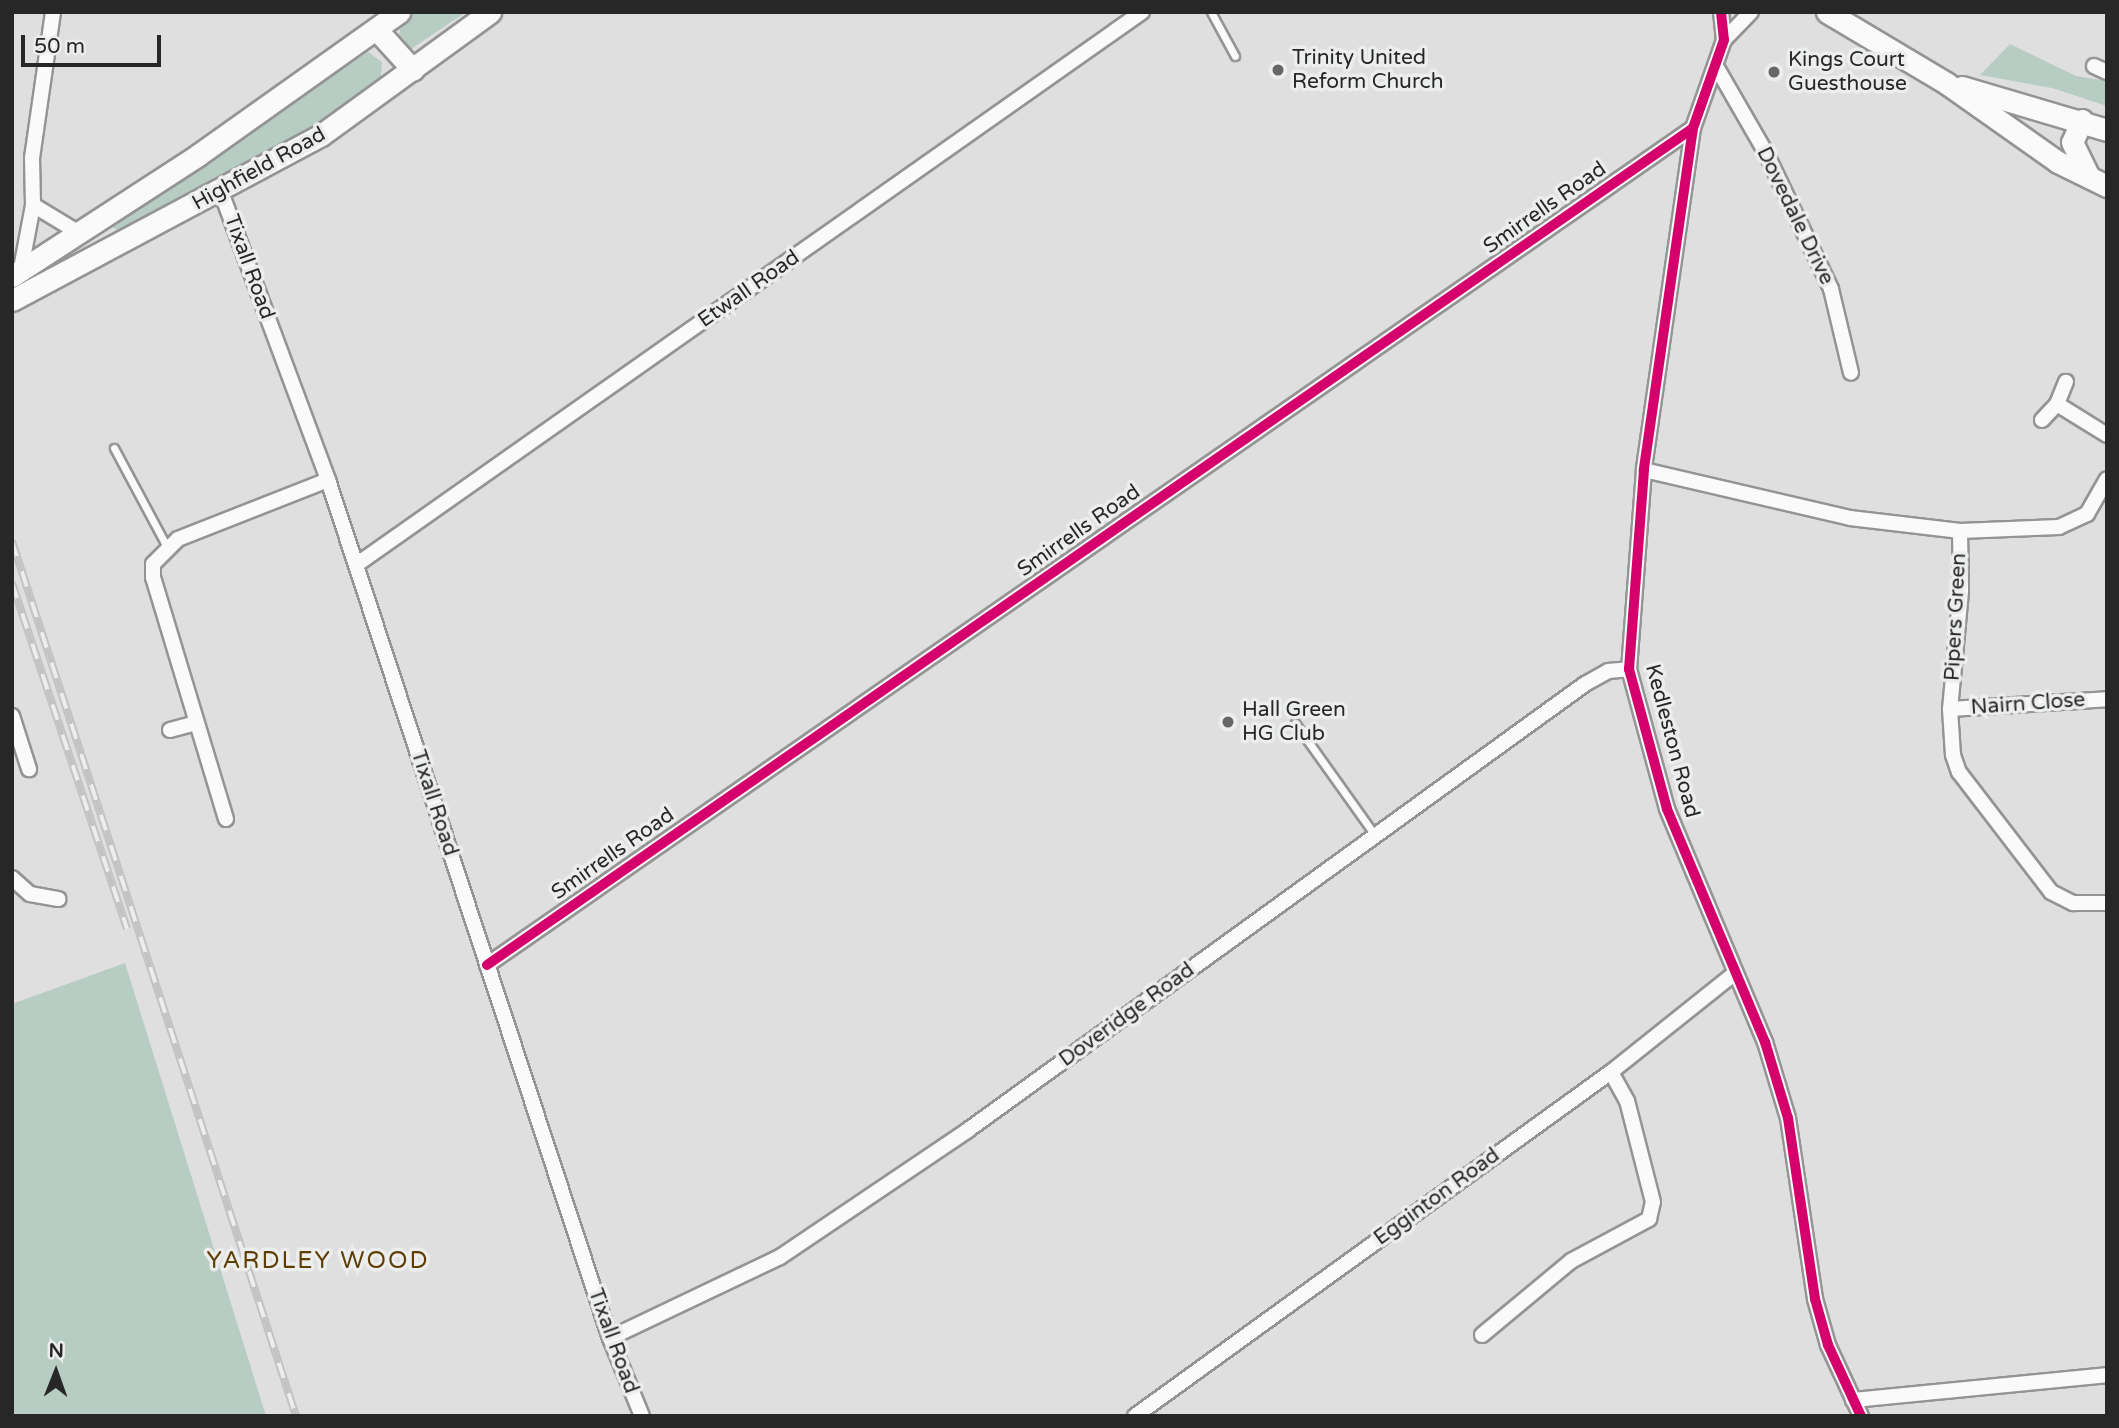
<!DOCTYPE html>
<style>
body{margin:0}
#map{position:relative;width:2119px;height:1428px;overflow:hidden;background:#dfdfe0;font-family:"Varela Round",sans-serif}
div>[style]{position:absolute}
.green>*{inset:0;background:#b7ccc3}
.roads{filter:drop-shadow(2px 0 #949495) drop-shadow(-2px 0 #949495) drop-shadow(0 2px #949495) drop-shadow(0 -2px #949495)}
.lane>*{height:7px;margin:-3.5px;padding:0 3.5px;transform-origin:3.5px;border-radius:3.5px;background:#fafafa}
.street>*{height:14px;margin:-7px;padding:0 7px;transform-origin:7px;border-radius:7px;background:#fafafa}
.secondary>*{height:21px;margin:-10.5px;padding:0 10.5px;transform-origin:10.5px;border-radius:10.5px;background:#fafafa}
.rail>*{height:8px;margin-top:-4px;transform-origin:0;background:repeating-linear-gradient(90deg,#eceded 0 16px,#c3c3c4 0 32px);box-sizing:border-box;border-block:2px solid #c3c3c4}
.cycleway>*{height:10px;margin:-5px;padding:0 5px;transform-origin:5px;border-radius:5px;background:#d6006c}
.dots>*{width:19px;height:19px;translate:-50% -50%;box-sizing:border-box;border:4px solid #eceded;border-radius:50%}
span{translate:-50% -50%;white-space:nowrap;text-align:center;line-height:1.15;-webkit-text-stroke:7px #eceded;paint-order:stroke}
.poi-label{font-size:21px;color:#272728}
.left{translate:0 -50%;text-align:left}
.street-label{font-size:21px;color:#272728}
.quarter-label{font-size:24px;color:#5e3e04;letter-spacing:2px}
.frame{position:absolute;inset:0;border:14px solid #272728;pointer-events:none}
.north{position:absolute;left:21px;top:1337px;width:70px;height:70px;-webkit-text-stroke:5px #eceded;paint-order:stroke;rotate:1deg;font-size:19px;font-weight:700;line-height:28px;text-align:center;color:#272728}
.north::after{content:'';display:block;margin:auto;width:24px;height:32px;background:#272728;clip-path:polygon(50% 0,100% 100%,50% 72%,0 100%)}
.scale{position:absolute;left:21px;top:35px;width:140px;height:32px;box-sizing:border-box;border:4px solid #272728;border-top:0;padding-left:9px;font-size:21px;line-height:24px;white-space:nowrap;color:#272728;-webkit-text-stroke:5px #eceded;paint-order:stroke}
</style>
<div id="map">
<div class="green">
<div style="clip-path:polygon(416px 12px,466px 12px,411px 49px,399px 34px,402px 23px)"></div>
<div style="clip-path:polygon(2010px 44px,2076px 76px,2107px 81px,2107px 106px,2052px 88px,1980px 75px)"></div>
<div style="clip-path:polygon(368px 52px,382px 62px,381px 76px,319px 123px,226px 177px,117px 230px,109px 225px)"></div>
<div style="clip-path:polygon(125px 963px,266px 1416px,12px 1416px,12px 1004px)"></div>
</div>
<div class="roads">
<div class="lane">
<div style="left:1211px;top:12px;width:50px;rotate:61.4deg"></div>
<div style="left:114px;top:448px;width:112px;rotate:61.8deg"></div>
<div style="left:1295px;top:723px;width:138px;rotate:54.5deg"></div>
</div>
<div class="street">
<div style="left:1721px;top:12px;width:28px;rotate:84deg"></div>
<div style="left:1724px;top:40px;width:93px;rotate:109.4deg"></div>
<div style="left:1693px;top:128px;width:345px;rotate:98.2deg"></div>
<div style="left:1644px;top:470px;width:200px;rotate:94.3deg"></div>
<div style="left:1629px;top:669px;width:145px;rotate:74.8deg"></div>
<div style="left:1667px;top:809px;width:253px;rotate:67.2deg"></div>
<div style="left:1765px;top:1042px;width:79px;rotate:73.2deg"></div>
<div style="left:1788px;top:1118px;width:183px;rotate:81.5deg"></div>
<div style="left:1815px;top:1299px;width:48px;rotate:74.2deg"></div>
<div style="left:1828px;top:1345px;width:78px;rotate:65.1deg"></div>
<div style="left:1724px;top:40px;width:39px;rotate:-46deg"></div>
<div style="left:2094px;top:66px;width:14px;rotate:25deg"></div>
<div style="left:1717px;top:68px;width:96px;rotate:60deg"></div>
<div style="left:1765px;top:151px;width:153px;rotate:64.4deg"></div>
<div style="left:1831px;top:289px;width:86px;rotate:76.6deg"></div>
<div style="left:221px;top:192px;width:307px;rotate:69.6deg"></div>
<div style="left:328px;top:480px;width:903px;rotate:71.81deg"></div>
<div style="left:610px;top:1338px;width:84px;rotate:67.7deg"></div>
<div style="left:33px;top:205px;width:54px;rotate:31.3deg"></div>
<div style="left:20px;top:274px;width:70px;rotate:-79.3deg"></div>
<div style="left:33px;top:205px;width:47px;rotate:-91.2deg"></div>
<div style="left:32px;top:158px;width:148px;rotate:-81.8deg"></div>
<div style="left:2057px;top:404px;width:59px;rotate:31.8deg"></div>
<div style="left:2042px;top:420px;width:22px;rotate:-47deg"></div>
<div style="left:2057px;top:404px;width:24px;rotate:-68deg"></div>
<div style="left:1644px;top:470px;width:212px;rotate:13.1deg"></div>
<div style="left:1850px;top:518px;width:111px;rotate:6.7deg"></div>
<div style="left:1960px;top:531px;width:60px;rotate:89deg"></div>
<div style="left:1961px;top:591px;width:119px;rotate:95.3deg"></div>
<div style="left:1950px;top:709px;width:46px;rotate:86.3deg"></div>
<div style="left:1953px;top:755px;width:18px;rotate:71deg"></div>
<div style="left:1959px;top:772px;width:151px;rotate:52.5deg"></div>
<div style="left:2051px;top:892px;width:25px;rotate:27deg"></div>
<div style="left:2073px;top:903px;width:34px"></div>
<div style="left:1960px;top:531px;width:99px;rotate:-2.3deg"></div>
<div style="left:2059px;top:527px;width:31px;rotate:-25deg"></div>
<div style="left:2087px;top:514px;width:40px;rotate:-60.3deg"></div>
<div style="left:356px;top:565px;width:961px;rotate:-35.13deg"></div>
<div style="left:1950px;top:709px;width:157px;rotate:-3.6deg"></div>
<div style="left:12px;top:716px;width:56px;rotate:72.2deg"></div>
<div style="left:170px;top:730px;width:27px;rotate:-15deg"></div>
<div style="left:226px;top:819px;width:253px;rotate:-106.8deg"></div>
<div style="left:153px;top:577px;width:13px;rotate:-90deg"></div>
<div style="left:153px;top:564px;width:35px;rotate:-45deg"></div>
<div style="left:178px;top:539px;width:161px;rotate:-21.5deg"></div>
<div style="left:12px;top:878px;width:24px;rotate:42deg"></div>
<div style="left:30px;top:894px;width:29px;rotate:10deg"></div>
<div style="left:487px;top:965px;width:1468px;rotate:-34.76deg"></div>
<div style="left:1482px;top:1335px;width:116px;rotate:-39.7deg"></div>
<div style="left:1571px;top:1261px;width:89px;rotate:-28.3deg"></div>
<div style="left:1649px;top:1219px;width:17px;rotate:-77deg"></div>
<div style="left:1653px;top:1202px;width:104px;rotate:-104.4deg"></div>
<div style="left:1627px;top:1101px;width:33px;rotate:-119deg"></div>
<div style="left:610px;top:1338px;width:188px;rotate:-25.5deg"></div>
<div style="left:780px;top:1257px;width:227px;rotate:-34deg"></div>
<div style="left:968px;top:1130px;width:761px;rotate:-35.86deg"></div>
<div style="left:1585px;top:684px;width:26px;rotate:-29deg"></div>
<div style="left:1608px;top:671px;width:21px;rotate:-5deg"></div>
<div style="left:1853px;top:1400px;width:255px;rotate:-5.6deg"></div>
<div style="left:1135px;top:1416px;width:587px;rotate:-35.86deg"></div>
<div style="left:1611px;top:1072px;width:159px;rotate:-38.6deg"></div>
</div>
<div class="secondary">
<div style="left:1827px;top:12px;width:139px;rotate:30.8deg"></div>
<div style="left:1946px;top:83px;width:137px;rotate:35.2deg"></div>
<div style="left:2058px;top:162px;width:55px;rotate:26.1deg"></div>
<div style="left:376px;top:29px;width:55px;rotate:47.9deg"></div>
<div style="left:1962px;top:87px;width:151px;rotate:16.5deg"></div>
<div style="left:2082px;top:120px;width:24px;rotate:114deg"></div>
<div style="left:2072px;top:142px;width:39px;rotate:64deg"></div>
<div style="left:12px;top:276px;width:222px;rotate:-33deg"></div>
<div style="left:198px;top:155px;width:247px;rotate:-35.4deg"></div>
<div style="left:12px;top:300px;width:350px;rotate:-28.1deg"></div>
<div style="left:321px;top:135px;width:209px;rotate:-36deg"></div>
</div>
</div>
<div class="rail">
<div style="left:12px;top:541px;width:920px;rotate:72.02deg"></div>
<div style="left:12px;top:583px;width:364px;rotate:71.6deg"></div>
</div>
<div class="cycleway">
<div style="left:1721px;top:12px;width:28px;rotate:84deg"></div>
<div style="left:1724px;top:40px;width:93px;rotate:109.4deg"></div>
<div style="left:1693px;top:128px;width:345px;rotate:98.2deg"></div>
<div style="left:1644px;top:470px;width:200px;rotate:94.3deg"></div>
<div style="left:1629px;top:669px;width:145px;rotate:74.8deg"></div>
<div style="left:1667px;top:809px;width:253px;rotate:67.2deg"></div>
<div style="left:1765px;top:1042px;width:79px;rotate:73.2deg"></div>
<div style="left:1788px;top:1118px;width:183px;rotate:81.5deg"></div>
<div style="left:1815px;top:1299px;width:48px;rotate:74.2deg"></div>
<div style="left:1828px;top:1345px;width:78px;rotate:65.1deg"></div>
<div style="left:487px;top:965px;width:1468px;rotate:-34.76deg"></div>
</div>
<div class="dots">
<div style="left:1278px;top:70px;background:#676768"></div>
<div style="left:1774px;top:72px;background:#676768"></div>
<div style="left:1228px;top:722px;background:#676768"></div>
</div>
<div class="poi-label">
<span class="left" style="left:1292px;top:70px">Trinity United<br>Reform Church</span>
<span class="left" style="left:1788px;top:72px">Kings Court<br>Guesthouse</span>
<span class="left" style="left:1242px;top:722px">Hall Green<br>HG Club</span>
</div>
<div class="street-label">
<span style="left:259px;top:169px;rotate:-29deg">Highfield Road</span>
<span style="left:1545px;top:208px;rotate:-35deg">Smirrells Road</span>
<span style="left:1795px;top:216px;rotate:64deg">Dovedale Drive</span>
<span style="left:249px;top:267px;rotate:70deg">Tixall Road</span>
<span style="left:749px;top:289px;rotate:-35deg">Etwall Road</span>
<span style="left:1079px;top:531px;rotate:-35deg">Smirrells Road</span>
<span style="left:1956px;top:617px;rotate:-87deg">Pipers Green</span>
<span style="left:2028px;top:704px;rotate:-4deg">Nairn Close</span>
<span style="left:1672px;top:741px;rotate:75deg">Kedleston Road</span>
<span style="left:434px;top:803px;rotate:72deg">Tixall Road</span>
<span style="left:613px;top:854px;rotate:-35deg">Smirrells Road</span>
<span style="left:1127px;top:1015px;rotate:-36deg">Doveridge Road</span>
<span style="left:1437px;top:1197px;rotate:-36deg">Egginton Road</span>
<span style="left:613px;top:1341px;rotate:70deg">Tixall Road</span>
</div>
<div class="quarter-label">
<span style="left:318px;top:1261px">YARDLEY WOOD</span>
</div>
<div class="frame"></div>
<div class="north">N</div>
<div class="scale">50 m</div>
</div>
